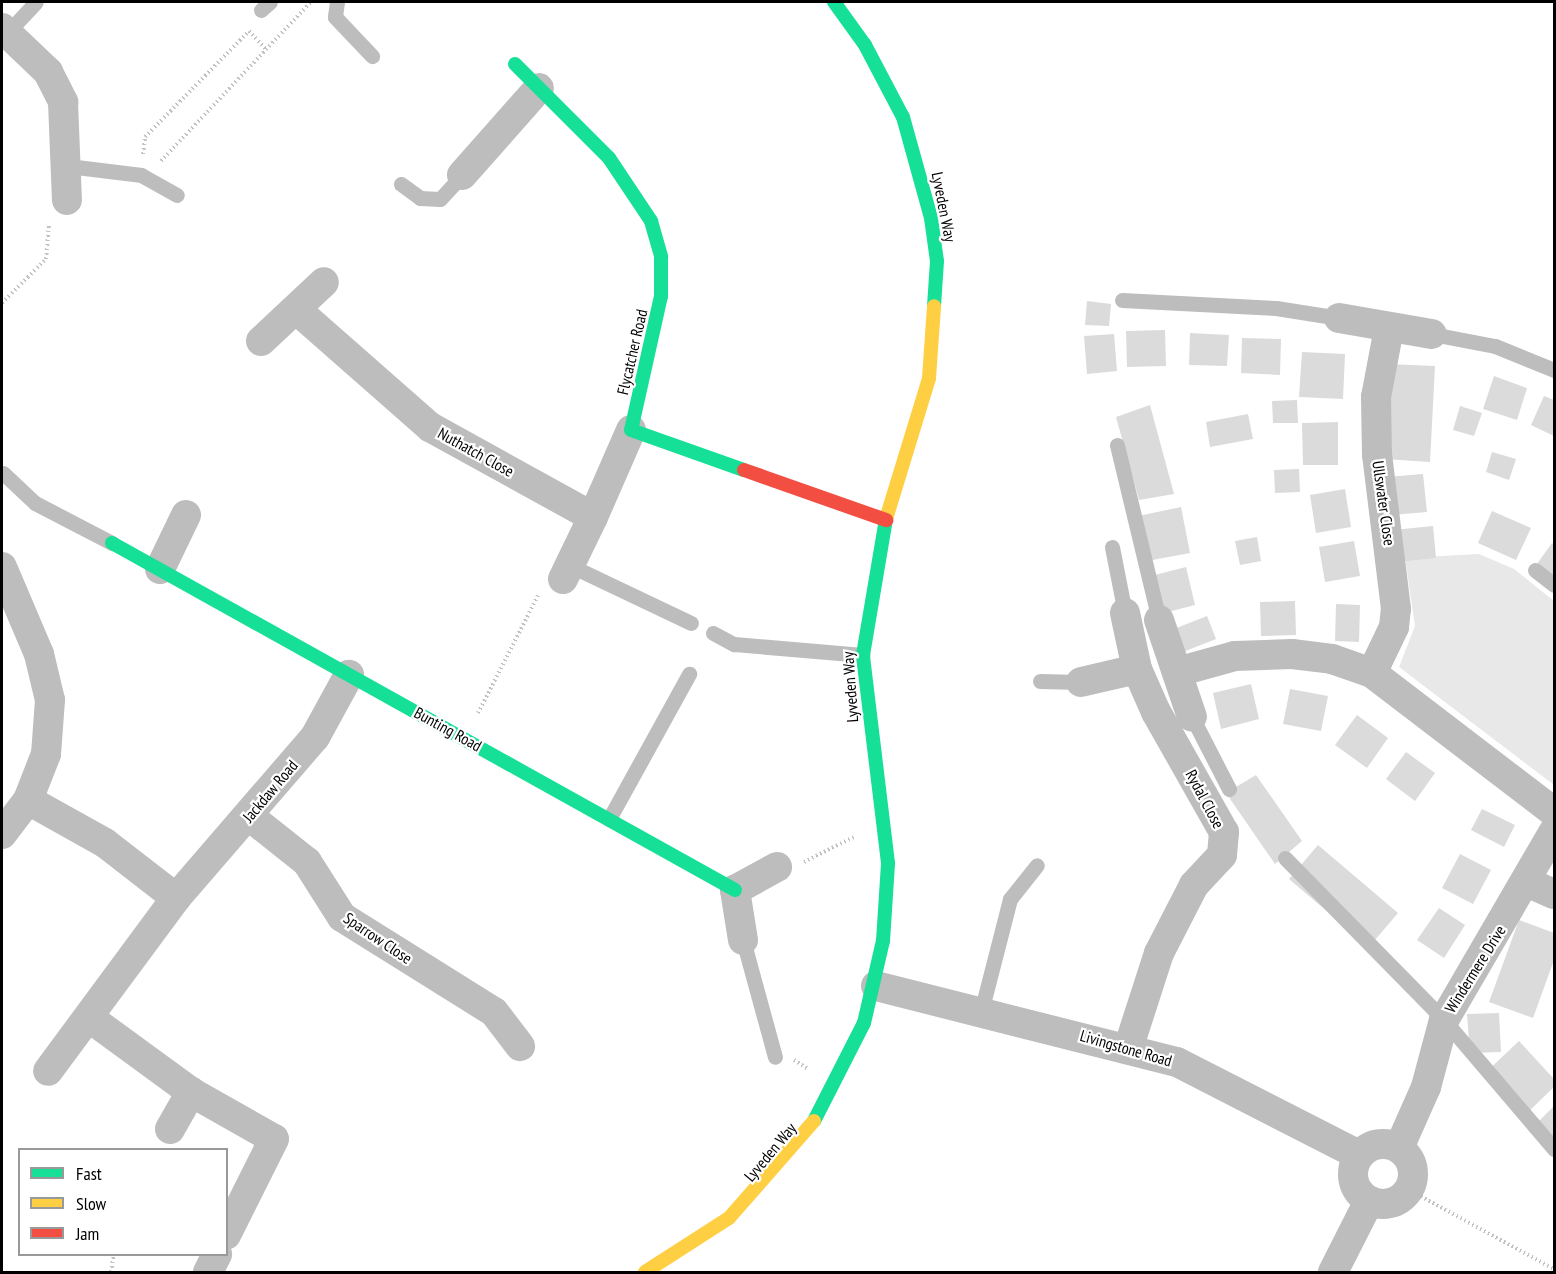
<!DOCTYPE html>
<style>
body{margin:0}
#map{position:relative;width:1556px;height:1274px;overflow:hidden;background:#fff;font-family:"PT Sans Narrow",sans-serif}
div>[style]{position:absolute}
.green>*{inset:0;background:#e8e8e8}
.building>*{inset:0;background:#dbdbdb}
.path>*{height:4px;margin-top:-2px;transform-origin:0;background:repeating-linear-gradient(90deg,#c2c2c2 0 1.5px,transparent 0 4.5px)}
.lane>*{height:15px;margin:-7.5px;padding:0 7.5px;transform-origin:7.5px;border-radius:7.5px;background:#bdbdbd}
.street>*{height:30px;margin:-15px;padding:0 15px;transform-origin:15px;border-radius:15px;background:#bdbdbd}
.street>.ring{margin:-15px;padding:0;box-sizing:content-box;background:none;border:30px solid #bdbdbd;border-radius:50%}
.fast>*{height:14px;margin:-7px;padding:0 7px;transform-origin:7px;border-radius:7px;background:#16e098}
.slow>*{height:14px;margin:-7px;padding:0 7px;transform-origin:7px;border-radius:7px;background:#ffcf43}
.jam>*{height:14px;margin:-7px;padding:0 7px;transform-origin:7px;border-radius:7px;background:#f24e42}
span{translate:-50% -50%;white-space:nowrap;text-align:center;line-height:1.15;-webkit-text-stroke:4.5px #fff;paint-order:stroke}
.street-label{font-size:16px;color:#000}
.frame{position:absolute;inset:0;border:3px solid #000;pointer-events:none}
.legend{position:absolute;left:18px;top:1148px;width:210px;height:108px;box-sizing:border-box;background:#fff;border:2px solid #999;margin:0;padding:8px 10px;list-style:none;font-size:18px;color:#000}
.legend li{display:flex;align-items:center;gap:12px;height:30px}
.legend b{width:30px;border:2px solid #999}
</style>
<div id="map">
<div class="green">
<div style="clip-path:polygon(1479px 554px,1514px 569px,1554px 601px,1554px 785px,1399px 667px,1415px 626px,1405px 558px)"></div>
</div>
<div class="building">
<div style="clip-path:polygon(1087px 301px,1111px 304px,1109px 326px,1085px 325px)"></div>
<div style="clip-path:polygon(1165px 330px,1166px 366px,1127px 367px,1126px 331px)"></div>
<div style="clip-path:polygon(1190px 333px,1229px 335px,1227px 366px,1189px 365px)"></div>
<div style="clip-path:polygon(1114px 334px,1117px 371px,1087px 374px,1084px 336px)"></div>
<div style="clip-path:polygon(1242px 338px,1281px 339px,1280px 375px,1241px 373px)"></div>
<div style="clip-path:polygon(1302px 352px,1345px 354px,1343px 399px,1299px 397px)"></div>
<div style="clip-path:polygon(1388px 364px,1435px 366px,1430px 462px,1384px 459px)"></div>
<div style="clip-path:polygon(1494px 376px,1527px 388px,1517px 420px,1483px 409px)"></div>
<div style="clip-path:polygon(1544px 396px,1554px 400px,1554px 436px,1531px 425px)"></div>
<div style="clip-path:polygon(1297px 400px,1298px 423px,1273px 423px,1272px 401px)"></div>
<div style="clip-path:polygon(1150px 405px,1174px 494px,1139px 500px,1116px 417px)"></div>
<div style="clip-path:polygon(1460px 406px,1482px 413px,1474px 436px,1453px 430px)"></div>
<div style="clip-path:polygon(1248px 414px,1253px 439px,1210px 447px,1206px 422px)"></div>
<div style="clip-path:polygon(1338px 422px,1338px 465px,1303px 465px,1302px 423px)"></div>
<div style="clip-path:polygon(1492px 452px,1516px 459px,1509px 480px,1486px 472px)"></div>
<div style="clip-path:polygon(1299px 469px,1300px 492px,1275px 493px,1274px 470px)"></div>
<div style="clip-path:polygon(1423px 474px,1427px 512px,1391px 515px,1387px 477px)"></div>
<div style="clip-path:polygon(1345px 489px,1351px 527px,1316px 533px,1310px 495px)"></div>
<div style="clip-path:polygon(1181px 507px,1190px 553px,1147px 561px,1138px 516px)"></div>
<div style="clip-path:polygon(1492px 511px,1531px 528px,1516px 560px,1478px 543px)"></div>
<div style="clip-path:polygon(1433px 526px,1436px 558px,1397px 562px,1393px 530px)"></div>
<div style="clip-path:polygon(1257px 537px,1261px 561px,1240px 565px,1235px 541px)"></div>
<div style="clip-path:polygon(1354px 541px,1360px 576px,1325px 582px,1319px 547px)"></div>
<div style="clip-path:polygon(1552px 543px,1554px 545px,1554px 583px,1534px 568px)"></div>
<div style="clip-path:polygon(1186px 567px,1195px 605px,1160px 614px,1151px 576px)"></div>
<div style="clip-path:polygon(1295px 601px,1296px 635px,1261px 636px,1260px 602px)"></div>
<div style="clip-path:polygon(1336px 604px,1360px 605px,1359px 642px,1335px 641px)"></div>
<div style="clip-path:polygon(1207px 616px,1216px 639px,1183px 652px,1174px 629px)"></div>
<div style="clip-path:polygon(1251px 684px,1259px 719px,1221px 729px,1213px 693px)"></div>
<div style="clip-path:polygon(1290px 689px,1328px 696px,1321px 731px,1283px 724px)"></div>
<div style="clip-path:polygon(1357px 715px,1388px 738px,1367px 768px,1335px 745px)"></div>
<div style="clip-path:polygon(1406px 752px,1435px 773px,1415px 801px,1386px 779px)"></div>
<div style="clip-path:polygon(1256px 775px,1302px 841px,1275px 864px,1226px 793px)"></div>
<div style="clip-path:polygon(1482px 809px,1515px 825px,1504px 847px,1471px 830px)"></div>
<div style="clip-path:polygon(1318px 845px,1398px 913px,1369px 947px,1289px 879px)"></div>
<div style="clip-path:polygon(1460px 854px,1491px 870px,1473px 904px,1442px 888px)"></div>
<div style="clip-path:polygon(1439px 908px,1465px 925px,1444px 958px,1417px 940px)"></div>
<div style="clip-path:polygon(1519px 920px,1554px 933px,1554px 960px,1533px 1018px,1489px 1002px)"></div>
<div style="clip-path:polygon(1499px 1013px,1501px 1052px,1470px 1053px,1467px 1014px)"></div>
<div style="clip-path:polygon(1519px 1041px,1554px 1079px,1554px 1087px,1523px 1117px,1483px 1075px)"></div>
<div style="clip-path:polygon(1554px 1106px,1554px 1149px,1533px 1127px)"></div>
</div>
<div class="path">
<div style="left:143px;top:154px;width:17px;rotate:-83deg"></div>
<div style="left:145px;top:137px;width:148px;rotate:-45.5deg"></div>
<div style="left:249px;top:31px;width:25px;rotate:47deg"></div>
<div style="left:161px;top:161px;width:219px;rotate:-46.7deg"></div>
<div style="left:2px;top:303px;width:62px;rotate:-45deg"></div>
<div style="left:46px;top:259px;width:36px;rotate:-85deg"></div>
<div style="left:478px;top:713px;width:132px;rotate:-63deg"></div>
<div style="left:804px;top:862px;width:58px;rotate:-26.6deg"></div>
<div style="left:794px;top:1060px;width:17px;rotate:33deg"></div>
<div style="left:1409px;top:1190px;width:165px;rotate:28.6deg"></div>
<div style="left:111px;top:1272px;width:18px;rotate:-81deg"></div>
</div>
<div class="lane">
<div style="left:337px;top:2px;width:15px;rotate:98deg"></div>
<div style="left:335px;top:17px;width:54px;rotate:46.5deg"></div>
<div style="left:261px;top:10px;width:12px;rotate:-42deg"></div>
<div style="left:7px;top:33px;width:42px;rotate:-46.9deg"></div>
<div style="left:68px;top:166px;width:74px;rotate:7deg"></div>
<div style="left:141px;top:175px;width:41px;rotate:29.1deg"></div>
<div style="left:401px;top:184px;width:24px;rotate:36deg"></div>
<div style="left:420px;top:198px;width:20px;rotate:3deg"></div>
<div style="left:440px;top:199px;width:33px;rotate:-47deg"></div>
<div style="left:1122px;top:300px;width:154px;rotate:3deg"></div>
<div style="left:1276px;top:308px;width:64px;rotate:9deg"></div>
<div style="left:1432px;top:334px;width:64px;rotate:10.8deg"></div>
<div style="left:1495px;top:346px;width:64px;rotate:22.1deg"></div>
<div style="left:1117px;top:445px;width:180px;rotate:76.5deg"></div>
<div style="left:3px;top:473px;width:44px;rotate:43.2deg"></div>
<div style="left:35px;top:503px;width:87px;rotate:27.5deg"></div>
<div style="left:1112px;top:547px;width:67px;rotate:78.9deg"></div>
<div style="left:569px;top:565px;width:135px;rotate:25.4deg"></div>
<div style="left:1535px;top:570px;width:24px;rotate:38deg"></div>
<div style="left:713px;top:633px;width:24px;rotate:28deg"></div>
<div style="left:734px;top:644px;width:129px;rotate:4.9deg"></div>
<div style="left:1040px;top:681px;width:41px;rotate:1.4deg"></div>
<div style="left:1192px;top:717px;width:81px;rotate:62.8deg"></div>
<div style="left:609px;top:819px;width:166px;rotate:-61.1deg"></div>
<div style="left:1285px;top:858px;width:227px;rotate:45.5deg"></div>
<div style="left:1444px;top:1020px;width:170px;rotate:49.5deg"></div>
<div style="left:743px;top:940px;width:121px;rotate:74.7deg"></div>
<div style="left:981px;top:1012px;width:117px;rotate:-75.6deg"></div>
<div style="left:1010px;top:899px;width:43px;rotate:-51.5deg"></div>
</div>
<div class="street">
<div style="left:2px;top:28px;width:64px;rotate:43.7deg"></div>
<div style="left:48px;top:72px;width:34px;rotate:63deg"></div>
<div style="left:63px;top:102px;width:98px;rotate:87.7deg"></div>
<div style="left:462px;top:175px;width:116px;rotate:-48.5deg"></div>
<div style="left:298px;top:311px;width:176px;rotate:41.3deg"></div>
<div style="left:430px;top:427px;width:186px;rotate:28.9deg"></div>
<div style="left:593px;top:517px;width:95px;rotate:-66.4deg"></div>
<div style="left:1339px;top:318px;width:94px;rotate:9.8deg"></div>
<div style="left:261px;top:341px;width:86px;rotate:-43.1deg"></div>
<div style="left:2px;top:567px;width:95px;rotate:67deg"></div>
<div style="left:39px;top:654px;width:47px;rotate:76.6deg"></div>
<div style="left:50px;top:700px;width:54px;rotate:94.2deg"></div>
<div style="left:46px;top:754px;width:49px;rotate:111.4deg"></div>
<div style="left:28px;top:800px;width:43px;rotate:127.4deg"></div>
<div style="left:160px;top:569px;width:60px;rotate:-64.3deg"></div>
<div style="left:563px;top:579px;width:69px;rotate:-64.2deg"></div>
<div style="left:1125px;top:613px;width:57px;rotate:77.9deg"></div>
<div style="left:1137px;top:669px;width:47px;rotate:66.2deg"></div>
<div style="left:1156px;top:712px;width:138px;rotate:60.5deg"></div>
<div style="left:1224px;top:832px;width:23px;rotate:95deg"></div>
<div style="left:1222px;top:855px;width:41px;rotate:133deg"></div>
<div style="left:1194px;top:885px;width:76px;rotate:117.2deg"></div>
<div style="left:1159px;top:953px;width:98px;rotate:107.9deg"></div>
<div style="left:1159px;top:620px;width:102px;rotate:71.2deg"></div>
<div style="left:1177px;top:672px;width:60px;rotate:-15.4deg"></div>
<div style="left:1235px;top:656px;width:57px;rotate:-2deg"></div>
<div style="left:1292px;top:654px;width:40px;rotate:7.1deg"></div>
<div style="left:1332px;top:659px;width:42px;rotate:19.3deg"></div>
<div style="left:1372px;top:673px;width:229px;rotate:37.4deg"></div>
<div style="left:1372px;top:673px;width:51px;rotate:-64.4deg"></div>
<div style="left:1394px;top:627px;width:18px;rotate:-84deg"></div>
<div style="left:1396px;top:609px;width:155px;rotate:-97deg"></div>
<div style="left:1377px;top:455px;width:58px;rotate:-91deg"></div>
<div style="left:1376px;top:397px;width:70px;rotate:-79.3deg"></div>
<div style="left:1081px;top:682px;width:57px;rotate:-13.1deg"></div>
<div style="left:28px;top:800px;width:88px;rotate:29.2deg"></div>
<div style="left:105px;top:843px;width:90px;rotate:37.8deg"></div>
<div style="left:176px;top:898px;width:215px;rotate:126.5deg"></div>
<div style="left:249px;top:816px;width:74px;rotate:38.4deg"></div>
<div style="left:307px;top:862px;width:65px;rotate:57.5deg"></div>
<div style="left:342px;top:917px;width:179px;rotate:32deg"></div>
<div style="left:494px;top:1012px;width:43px;rotate:52.6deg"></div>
<div style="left:1529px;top:883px;width:27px;rotate:24deg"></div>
<div style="left:176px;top:898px;width:213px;rotate:-49.2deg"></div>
<div style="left:315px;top:737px;width:71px;rotate:-61.3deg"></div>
<div style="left:743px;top:940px;width:51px;rotate:-99.1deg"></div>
<div style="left:735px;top:890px;width:48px;rotate:-28.7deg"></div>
<div style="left:876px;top:986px;width:310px;rotate:14.2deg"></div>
<div style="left:1177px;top:1062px;width:204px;rotate:27.1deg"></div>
<div style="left:91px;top:1019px;width:124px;rotate:36.1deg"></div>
<div style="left:191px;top:1092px;width:95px;rotate:29.5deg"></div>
<div style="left:274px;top:1139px;width:107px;rotate:116.6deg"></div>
<div style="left:170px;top:1129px;width:43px;rotate:-60.4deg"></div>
<div class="ring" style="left:1353px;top:1144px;width:30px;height:30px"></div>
<div style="left:1399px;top:1148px;width:67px;rotate:-66.1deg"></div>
<div style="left:1426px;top:1087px;width:69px;rotate:-75deg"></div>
<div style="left:1444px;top:1020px;width:219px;rotate:-59.8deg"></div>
<div style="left:208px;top:1272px;width:20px;rotate:-63deg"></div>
<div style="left:1333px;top:1272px;width:80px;rotate:-63.1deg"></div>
</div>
<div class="fast">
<div style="left:834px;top:2px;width:53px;rotate:54.2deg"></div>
<div style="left:865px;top:45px;width:81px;rotate:62.2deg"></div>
<div style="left:903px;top:117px;width:105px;rotate:74.5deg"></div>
<div style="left:931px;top:218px;width:43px;rotate:82.1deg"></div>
<div style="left:937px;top:261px;width:45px;rotate:93.8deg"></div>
<div style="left:515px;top:64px;width:133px;rotate:45deg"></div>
<div style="left:609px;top:158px;width:76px;rotate:56.3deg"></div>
<div style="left:651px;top:221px;width:37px;rotate:74deg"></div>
<div style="left:661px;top:257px;width:39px;rotate:90deg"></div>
<div style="left:661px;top:296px;width:137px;rotate:102.6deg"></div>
<div style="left:631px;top:430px;width:120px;rotate:19.5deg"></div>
<div style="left:112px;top:543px;width:713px;rotate:29.12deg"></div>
<div style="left:814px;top:1121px;width:110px;rotate:-63deg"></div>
<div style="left:864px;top:1023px;width:84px;rotate:-77deg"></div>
<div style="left:883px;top:941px;width:78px;rotate:-86.3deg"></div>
<div style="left:888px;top:863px;width:209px;rotate:-96.9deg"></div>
<div style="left:863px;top:655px;width:138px;rotate:-80.4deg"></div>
</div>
<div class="slow">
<div style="left:886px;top:519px;width:147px;rotate:-73deg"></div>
<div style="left:929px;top:378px;width:72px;rotate:-86deg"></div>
<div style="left:645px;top:1272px;width:100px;rotate:-32.7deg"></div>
<div style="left:729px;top:1218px;width:129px;rotate:-48.8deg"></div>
</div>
<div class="jam">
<div style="left:744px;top:470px;width:151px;rotate:19.4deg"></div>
</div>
<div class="street-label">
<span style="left:944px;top:207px;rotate:79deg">Lyveden Way</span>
<span style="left:632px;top:352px;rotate:-77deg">Flycatcher Road</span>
<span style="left:476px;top:452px;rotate:29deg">Nuthatch Close</span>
<span style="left:1384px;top:503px;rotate:82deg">Ullswater Close</span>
<span style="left:850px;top:687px;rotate:-94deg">Lyveden Way</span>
<span style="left:448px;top:729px;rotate:29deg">Bunting Road</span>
<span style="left:270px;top:791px;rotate:-50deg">Jackdaw Road</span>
<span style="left:1205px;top:799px;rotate:62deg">Rydal Close</span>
<span style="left:378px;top:938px;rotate:34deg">Sparrow Close</span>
<span style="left:1475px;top:969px;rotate:-58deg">Windermere Drive</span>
<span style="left:1126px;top:1048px;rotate:16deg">Livingstone Road</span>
<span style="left:770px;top:1152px;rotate:-50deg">Lyveden Way</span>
</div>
<div class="frame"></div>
<ul class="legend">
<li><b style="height:8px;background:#16e098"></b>Fast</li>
<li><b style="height:8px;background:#ffcf43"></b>Slow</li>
<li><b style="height:8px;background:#f24e42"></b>Jam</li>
</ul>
</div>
